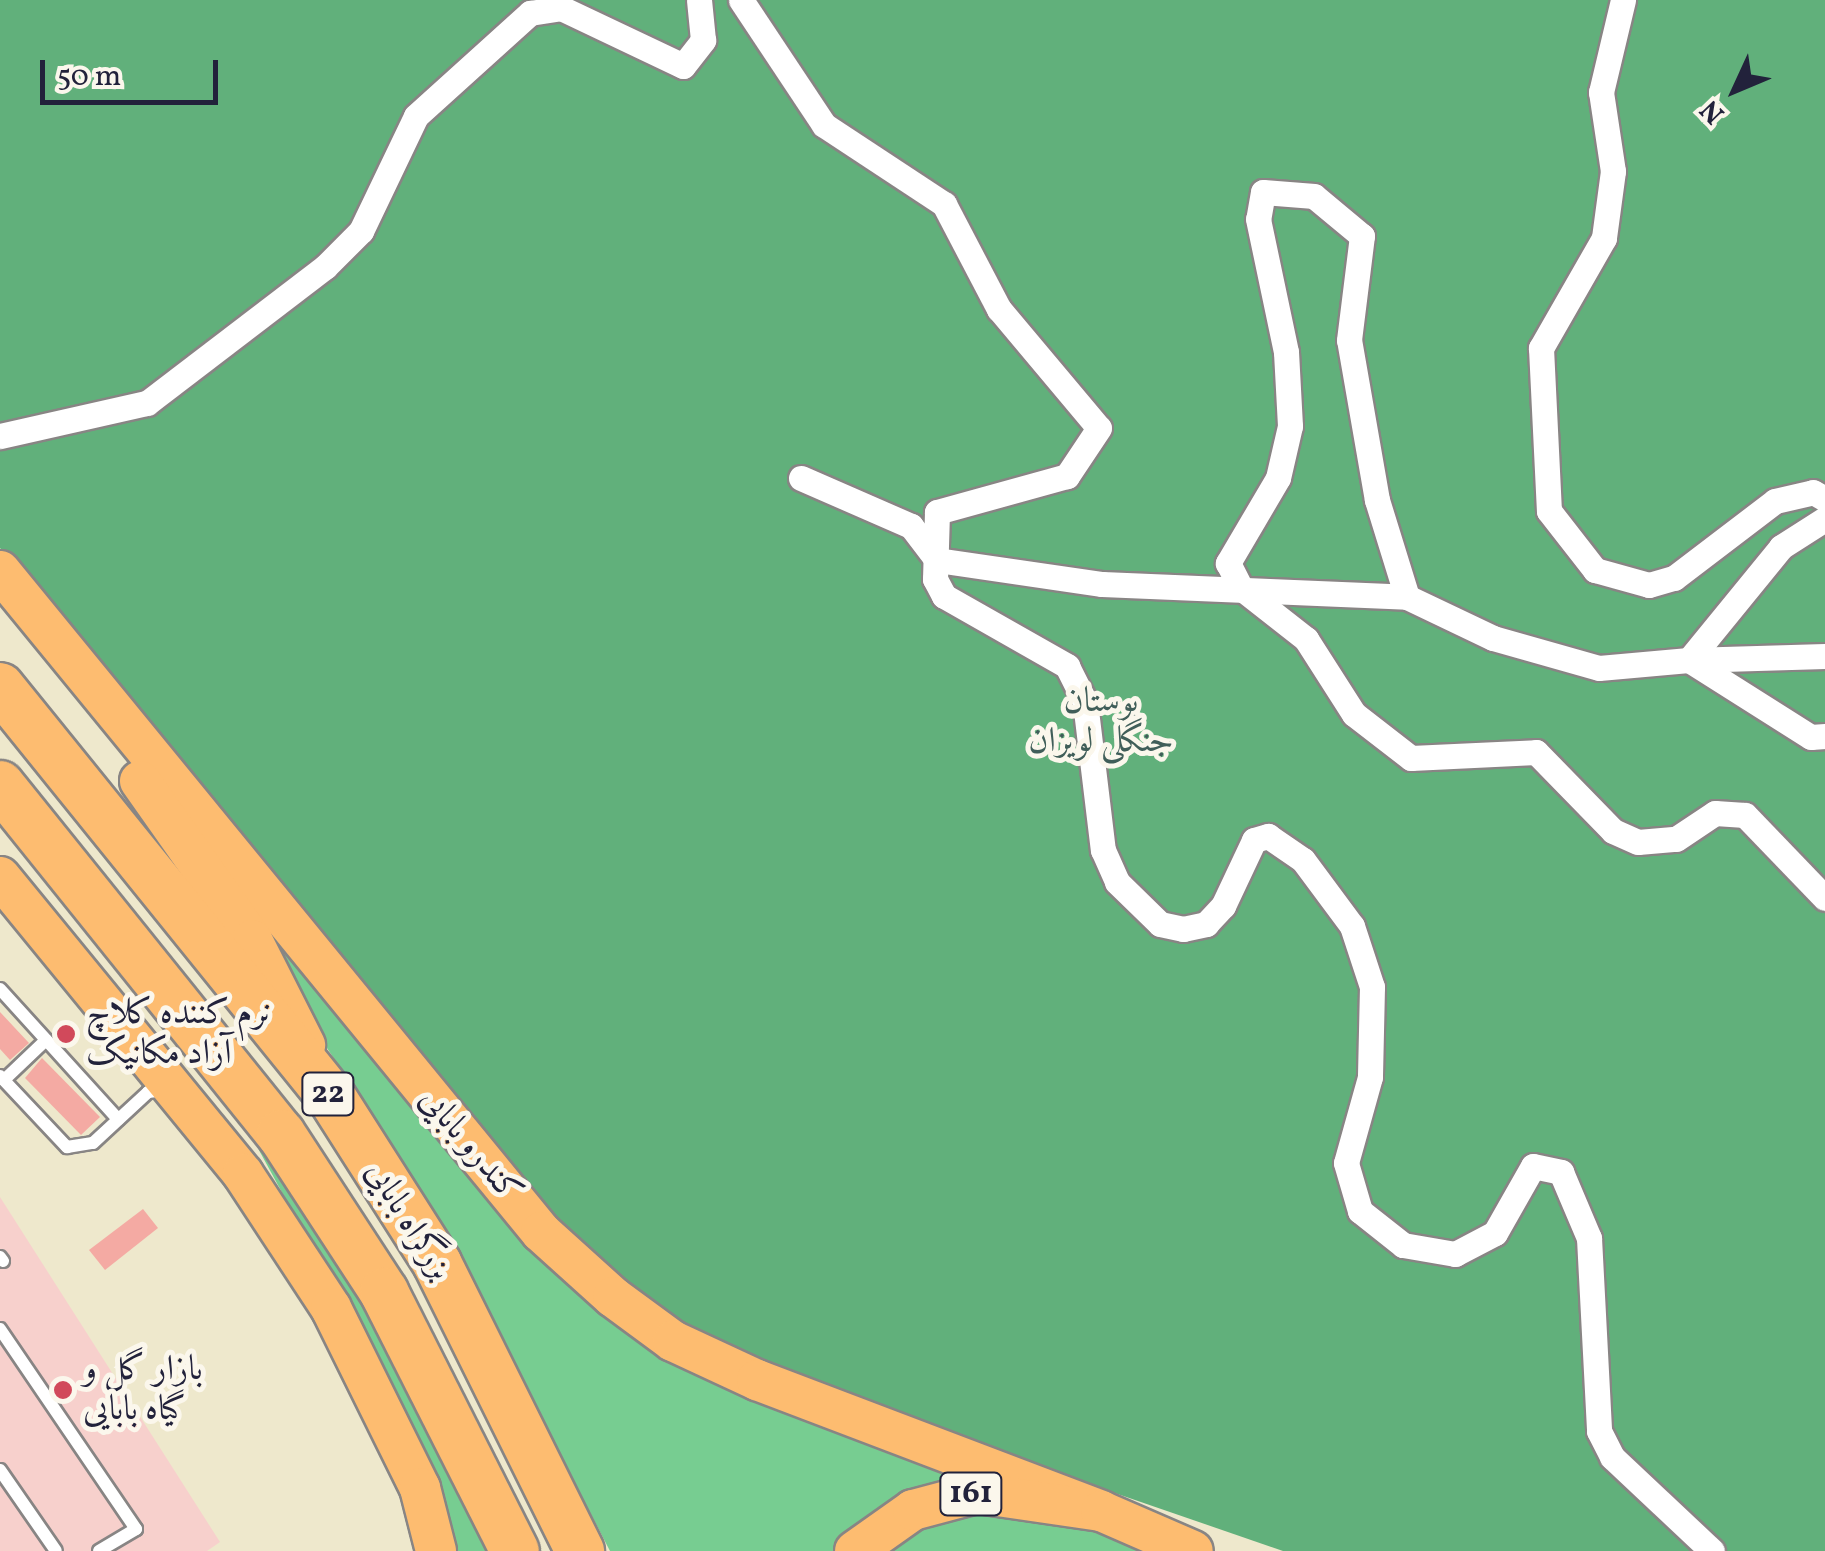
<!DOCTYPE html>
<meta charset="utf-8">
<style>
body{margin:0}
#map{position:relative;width:1825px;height:1551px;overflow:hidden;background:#eee8cc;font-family:Vollkorn,Amiri,serif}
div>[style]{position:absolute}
.built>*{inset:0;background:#f7d0cc}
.green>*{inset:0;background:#77cd91}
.forest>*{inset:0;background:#61b07b}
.building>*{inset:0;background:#f4aaa3}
.roads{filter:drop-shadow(2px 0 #888584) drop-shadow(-2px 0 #888584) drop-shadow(0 2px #888584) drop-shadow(0 -2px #888584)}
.lane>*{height:12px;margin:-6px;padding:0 6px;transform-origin:6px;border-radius:6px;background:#fff}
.street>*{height:25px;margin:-12.5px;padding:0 12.5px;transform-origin:12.5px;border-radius:12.5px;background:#fff}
.primary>*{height:40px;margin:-20px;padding:0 20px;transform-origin:20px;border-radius:20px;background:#fdbc70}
.highway>*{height:48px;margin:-24px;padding:0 24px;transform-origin:24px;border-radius:24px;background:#fdbc70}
.dots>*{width:28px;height:28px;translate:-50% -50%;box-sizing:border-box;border:5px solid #fbf7ec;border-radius:50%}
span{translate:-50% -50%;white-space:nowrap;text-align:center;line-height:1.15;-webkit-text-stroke:10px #fbf7ec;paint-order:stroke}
.shield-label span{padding:2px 8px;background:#fbf7ec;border:2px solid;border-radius:8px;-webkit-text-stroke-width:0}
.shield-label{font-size:32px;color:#22223b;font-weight:700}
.park-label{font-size:35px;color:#405e59}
.poi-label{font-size:35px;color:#22223b}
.left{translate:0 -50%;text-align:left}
.street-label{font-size:35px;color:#22223b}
.north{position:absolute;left:1685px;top:40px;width:100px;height:100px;-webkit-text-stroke:8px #fbf7ec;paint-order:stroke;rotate:226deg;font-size:28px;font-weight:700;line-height:40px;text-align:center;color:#22223b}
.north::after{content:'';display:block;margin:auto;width:35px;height:45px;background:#22223b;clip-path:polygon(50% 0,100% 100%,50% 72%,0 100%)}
.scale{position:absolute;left:40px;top:60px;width:178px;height:45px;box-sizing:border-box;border:5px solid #22223b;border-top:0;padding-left:12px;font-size:30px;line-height:35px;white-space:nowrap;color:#22223b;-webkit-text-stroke:8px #fbf7ec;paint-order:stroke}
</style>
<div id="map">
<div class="built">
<div style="clip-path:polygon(0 1197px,220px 1542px,207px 1551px,0 1551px)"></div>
</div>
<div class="green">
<div style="clip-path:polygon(121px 734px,963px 1476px,843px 1551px,610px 1551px,430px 1205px)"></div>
<div style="clip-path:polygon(241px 1117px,363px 1297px,487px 1551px,447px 1551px,371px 1356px)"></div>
<div style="clip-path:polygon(957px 1508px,1052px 1512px,1152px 1551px,872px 1551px)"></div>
</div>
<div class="forest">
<div style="clip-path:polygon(0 0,1825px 0,1825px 1551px,1283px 1551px,935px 1431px,672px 1323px,554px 1225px,0 548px)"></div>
</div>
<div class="building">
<div style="clip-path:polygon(0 1012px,29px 1043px,10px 1060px,0 1049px)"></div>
<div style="clip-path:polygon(42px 1058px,100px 1117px,81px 1135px,25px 1078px)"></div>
<div style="clip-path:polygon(143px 1209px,158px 1228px,105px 1270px,89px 1250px)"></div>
</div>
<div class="roads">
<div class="lane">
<div style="left:0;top:989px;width:176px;rotate:47.8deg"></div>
<div style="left:0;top:1076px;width:98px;rotate:46.7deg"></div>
<div style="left:67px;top:1147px;width:26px;rotate:-9deg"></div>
<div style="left:93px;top:1143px;width:75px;rotate:-42.8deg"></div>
<div style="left:148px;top:1092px;width:18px;rotate:-6deg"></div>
<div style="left:4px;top:1080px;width:58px;rotate:-43.6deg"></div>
<div style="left:0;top:1257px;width:5px;rotate:53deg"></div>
<div style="left:0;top:1329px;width:242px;rotate:55.8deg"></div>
<div style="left:136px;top:1529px;width:43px;rotate:149.3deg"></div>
<div style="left:0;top:1470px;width:98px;rotate:55.3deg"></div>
</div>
<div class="street">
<div style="left:741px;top:0;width:150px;rotate:56.4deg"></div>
<div style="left:824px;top:125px;width:144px;rotate:33.4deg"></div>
<div style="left:944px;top:204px;width:119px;rotate:62.4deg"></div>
<div style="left:999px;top:309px;width:155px;rotate:50deg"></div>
<div style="left:1099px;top:428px;width:58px;rotate:123.7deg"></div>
<div style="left:1067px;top:476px;width:135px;rotate:164.5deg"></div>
<div style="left:937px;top:512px;width:67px;rotate:91.7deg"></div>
<div style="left:935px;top:579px;width:19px;rotate:62deg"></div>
<div style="left:944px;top:596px;width:142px;rotate:29.6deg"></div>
<div style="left:1067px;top:666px;width:40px;rotate:63.4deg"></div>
<div style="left:1085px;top:702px;width:149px;rotate:83.1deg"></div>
<div style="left:1103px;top:850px;width:35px;rotate:66deg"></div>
<div style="left:1117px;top:882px;width:60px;rotate:44.3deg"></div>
<div style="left:1160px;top:924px;width:24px;rotate:12deg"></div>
<div style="left:1183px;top:929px;width:24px;rotate:-12deg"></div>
<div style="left:1206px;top:924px;width:25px;rotate:-47deg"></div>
<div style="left:1223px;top:906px;width:73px;rotate:-64.8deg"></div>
<div style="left:1254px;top:840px;width:15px;rotate:-16deg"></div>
<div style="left:1268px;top:836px;width:42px;rotate:34.4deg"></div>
<div style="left:1303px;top:860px;width:82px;rotate:53.4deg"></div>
<div style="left:1352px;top:926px;width:64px;rotate:71.8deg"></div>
<div style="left:1372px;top:987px;width:90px;rotate:91.3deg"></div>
<div style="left:1370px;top:1077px;width:89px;rotate:105.6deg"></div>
<div style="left:1346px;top:1163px;width:50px;rotate:73.7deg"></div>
<div style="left:1360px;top:1211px;width:55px;rotate:38.3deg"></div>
<div style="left:1403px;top:1245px;width:53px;rotate:9.8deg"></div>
<div style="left:1455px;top:1254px;width:45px;rotate:-27.7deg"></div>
<div style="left:1495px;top:1233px;width:77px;rotate:-60.4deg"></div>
<div style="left:1533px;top:1166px;width:29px;rotate:12deg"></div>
<div style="left:1561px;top:1172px;width:72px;rotate:67deg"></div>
<div style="left:1589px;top:1238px;width:193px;rotate:87deg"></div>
<div style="left:1599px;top:1431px;width:29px;rotate:63deg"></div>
<div style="left:1612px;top:1457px;width:137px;rotate:43.2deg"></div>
<div style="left:1623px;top:0;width:95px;rotate:103.4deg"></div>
<div style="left:1601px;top:92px;width:80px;rotate:81.4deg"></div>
<div style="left:1613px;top:171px;width:68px;rotate:97.7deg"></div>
<div style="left:1604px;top:238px;width:127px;rotate:119.8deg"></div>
<div style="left:1541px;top:348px;width:163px;rotate:87.2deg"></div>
<div style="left:1549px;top:511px;width:75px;rotate:52.1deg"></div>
<div style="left:1595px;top:570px;width:56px;rotate:15.5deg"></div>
<div style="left:1649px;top:585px;width:26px;rotate:-16deg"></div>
<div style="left:1674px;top:578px;width:127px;rotate:-37.3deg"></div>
<div style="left:1775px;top:501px;width:39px;rotate:-13deg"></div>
<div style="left:1813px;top:492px;width:14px;rotate:30deg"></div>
<div style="left:0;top:436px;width:151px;rotate:-12.7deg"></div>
<div style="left:147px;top:403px;width:224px;rotate:-37.4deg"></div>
<div style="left:325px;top:267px;width:51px;rotate:-45deg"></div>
<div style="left:361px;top:231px;width:127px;rotate:-64.4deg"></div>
<div style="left:416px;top:116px;width:154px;rotate:-42.1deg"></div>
<div style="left:530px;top:13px;width:31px;rotate:-9deg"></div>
<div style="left:561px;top:8px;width:135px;rotate:25.4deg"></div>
<div style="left:683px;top:66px;width:33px;rotate:-52deg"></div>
<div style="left:703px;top:40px;width:40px;rotate:-95.7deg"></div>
<div style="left:801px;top:478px;width:120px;rotate:23.6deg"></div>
<div style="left:911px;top:526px;width:43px;rotate:52.6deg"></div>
<div style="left:937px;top:560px;width:167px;rotate:8.3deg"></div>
<div style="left:1102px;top:584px;width:305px;rotate:2.4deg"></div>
<div style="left:1407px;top:597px;width:95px;rotate:25.5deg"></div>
<div style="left:1493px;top:638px;width:110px;rotate:15.8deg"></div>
<div style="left:1599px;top:668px;width:90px;rotate:-5.1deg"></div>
<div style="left:1689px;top:660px;width:146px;rotate:-50.8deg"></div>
<div style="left:1781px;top:547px;width:52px;rotate:-32.5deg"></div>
<div style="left:1407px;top:597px;width:102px;rotate:-107.2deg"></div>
<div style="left:1377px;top:500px;width:162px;rotate:-99.9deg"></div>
<div style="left:1349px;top:340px;width:105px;rotate:-82.9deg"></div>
<div style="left:1362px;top:236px;width:62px;rotate:-140.2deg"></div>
<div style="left:1314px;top:196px;width:51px;rotate:-175.5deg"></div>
<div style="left:1263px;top:192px;width:27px;rotate:100deg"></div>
<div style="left:1258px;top:219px;width:136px;rotate:78.1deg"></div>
<div style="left:1286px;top:352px;width:74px;rotate:86.9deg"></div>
<div style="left:1290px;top:426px;width:53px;rotate:103deg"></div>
<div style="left:1278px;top:478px;width:99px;rotate:120.5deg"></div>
<div style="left:1228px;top:563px;width:28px;rotate:63deg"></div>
<div style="left:1241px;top:588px;width:83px;rotate:38.1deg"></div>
<div style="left:1306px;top:639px;width:89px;rotate:57.4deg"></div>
<div style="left:1354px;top:714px;width:72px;rotate:37.7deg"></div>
<div style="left:1411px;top:758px;width:125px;rotate:-2.7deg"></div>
<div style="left:1536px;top:752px;width:110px;rotate:45.7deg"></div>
<div style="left:1613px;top:831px;width:27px;rotate:24deg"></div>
<div style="left:1638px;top:842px;width:38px;rotate:-5deg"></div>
<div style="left:1676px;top:839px;width:47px;rotate:-33.7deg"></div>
<div style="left:1715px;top:813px;width:30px;rotate:4deg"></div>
<div style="left:1745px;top:815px;width:115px;rotate:46.1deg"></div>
<div style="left:1689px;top:660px;width:144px;rotate:32.3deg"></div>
<div style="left:1811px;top:737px;width:14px;rotate:-4deg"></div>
<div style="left:1689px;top:660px;width:136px;rotate:-1.7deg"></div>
</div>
<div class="primary">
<div style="left:0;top:571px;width:854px;rotate:50.7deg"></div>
<div style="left:541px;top:1232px;width:97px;rotate:42.1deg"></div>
<div style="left:613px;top:1297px;width:74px;rotate:36.3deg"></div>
<div style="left:673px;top:1341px;width:93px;rotate:24.9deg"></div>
<div style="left:757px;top:1380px;width:368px;rotate:20.8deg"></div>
<div style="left:140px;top:781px;width:194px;rotate:54.8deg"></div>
<div style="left:252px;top:940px;width:118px;rotate:63.2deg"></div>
<div style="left:0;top:877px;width:384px;rotate:50.7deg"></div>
<div style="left:243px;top:1174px;width:160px;rotate:56.7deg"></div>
<div style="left:331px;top:1308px;width:201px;rotate:63.7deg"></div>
<div style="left:420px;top:1488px;width:65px;rotate:75.7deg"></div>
<div style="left:855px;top:1551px;width:71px;rotate:-35.3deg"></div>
<div style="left:913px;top:1510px;width:66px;rotate:-14.9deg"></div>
<div style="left:977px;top:1493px;width:125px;rotate:8.3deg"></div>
<div style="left:1101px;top:1511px;width:100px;rotate:23.5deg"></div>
</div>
<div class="highway">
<div style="left:0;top:687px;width:528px;rotate:51.07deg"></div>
<div style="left:332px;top:1098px;width:196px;rotate:57.5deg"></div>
<div style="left:437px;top:1263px;width:322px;rotate:63.6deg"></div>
<div style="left:0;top:785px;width:448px;rotate:51.2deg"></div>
<div style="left:281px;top:1134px;width:189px;rotate:56.9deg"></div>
<div style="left:384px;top:1292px;width:290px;rotate:63.2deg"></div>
</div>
</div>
<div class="dots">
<div style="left:66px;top:1034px;background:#d1495b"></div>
<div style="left:63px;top:1390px;background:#d1495b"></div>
</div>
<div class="shield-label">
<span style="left:328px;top:1094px">22</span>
<span style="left:971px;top:1494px">161</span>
</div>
<div class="park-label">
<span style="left:1101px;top:722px">بوستان<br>جنگلی لویزان</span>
</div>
<div class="poi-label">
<span class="left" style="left:86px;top:1034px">نرم کننده کلاچ<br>آزاد مکانیک</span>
<span class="left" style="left:83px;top:1390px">بازار گل و<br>گیاه بابایی</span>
</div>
<div class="street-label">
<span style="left:470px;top:1146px;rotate:50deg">کندرو بابایی</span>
<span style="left:408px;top:1221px;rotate:58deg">بزرگراه بابایی</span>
</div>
<div class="north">N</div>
<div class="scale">50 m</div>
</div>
